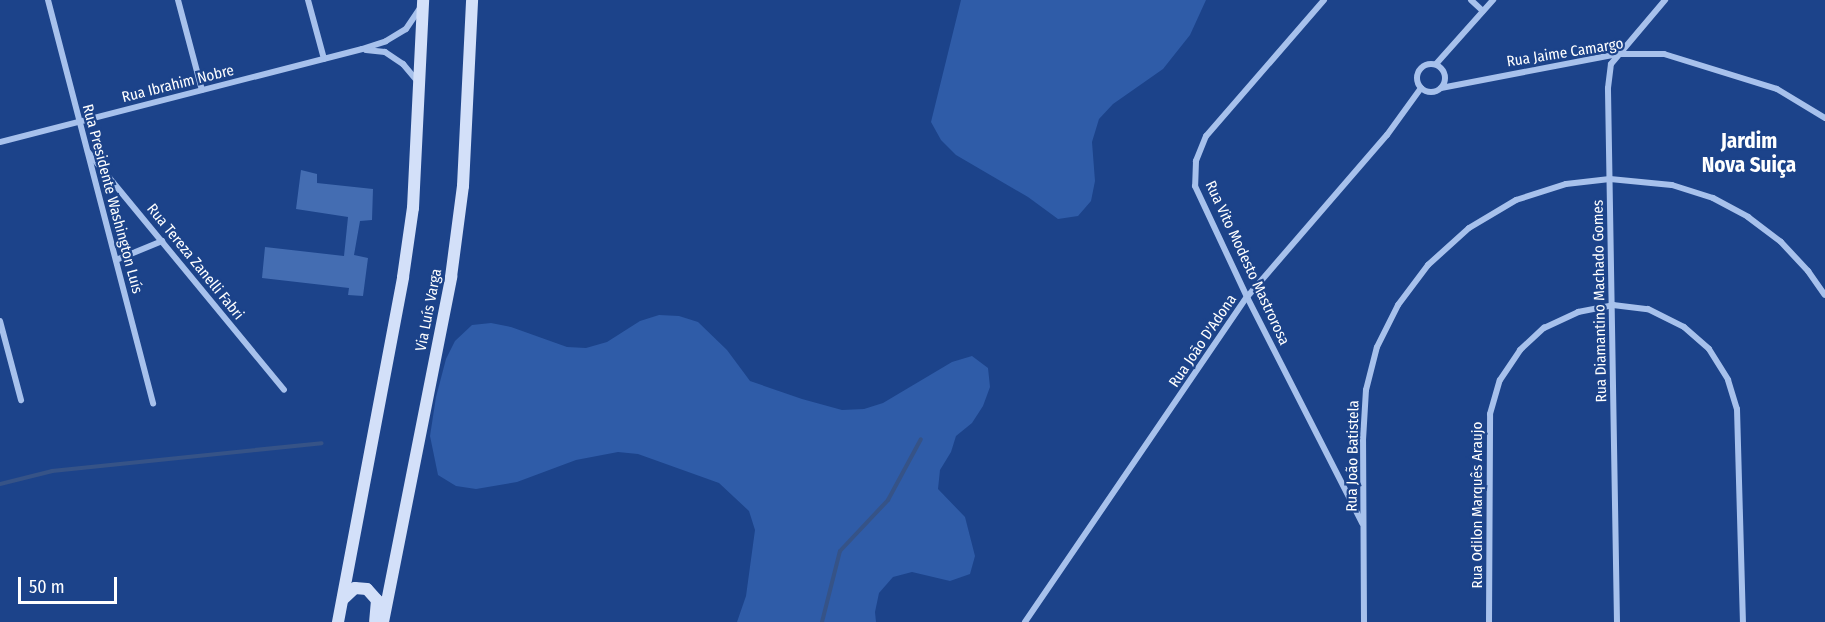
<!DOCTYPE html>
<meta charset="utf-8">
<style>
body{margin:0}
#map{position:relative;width:1825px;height:622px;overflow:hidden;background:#1c438a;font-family:"Fira Sans Condensed",sans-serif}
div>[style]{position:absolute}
.green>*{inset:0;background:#2f5ca8}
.stream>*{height:4px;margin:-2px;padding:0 2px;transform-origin:2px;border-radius:2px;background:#365387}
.building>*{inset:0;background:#446db2}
.minor>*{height:6px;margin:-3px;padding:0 3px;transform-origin:3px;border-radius:3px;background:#a7c1ec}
.minor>.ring{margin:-3px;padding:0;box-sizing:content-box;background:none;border:6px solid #a7c1ec;border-radius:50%}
.secondary>*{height:12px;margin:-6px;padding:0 6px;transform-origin:6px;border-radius:6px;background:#d3e0f9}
span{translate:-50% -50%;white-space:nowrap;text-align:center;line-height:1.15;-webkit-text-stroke:4.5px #1c438a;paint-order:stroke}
.street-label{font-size:15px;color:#fff}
.district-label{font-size:21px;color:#fff;font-weight:700}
.scale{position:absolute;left:18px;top:577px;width:99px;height:27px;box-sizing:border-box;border:3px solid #fff;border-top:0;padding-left:8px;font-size:18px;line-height:21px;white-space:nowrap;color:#fff;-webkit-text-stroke:4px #1c438a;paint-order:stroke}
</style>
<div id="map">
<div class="green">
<div style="clip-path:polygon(961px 0,1206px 0,1190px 35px,1163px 69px,1113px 104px,1099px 119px,1092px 142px,1095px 181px,1091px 201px,1078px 216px,1058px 219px,1028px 197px,956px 155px,941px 140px,931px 122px)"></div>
<div style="clip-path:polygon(659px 315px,679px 316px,698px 322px,727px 350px,750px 381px,802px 399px,842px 410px,864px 409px,883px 403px,952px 362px,972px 356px,988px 368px,990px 387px,983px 406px,972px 423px,956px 436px,951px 452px,940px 470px,938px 489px,965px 517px,975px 556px,970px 574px,950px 581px,912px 572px,893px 577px,879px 593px,875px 612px,876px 622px,737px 622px,746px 596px,755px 530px,749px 511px,719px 483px,638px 454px,618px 452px,576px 460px,517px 482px,476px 489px,456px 486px,438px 475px,430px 436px,436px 397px,446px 359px,455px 341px,472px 325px,491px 323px,511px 327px,567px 347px,586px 348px,607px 342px,640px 321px)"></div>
</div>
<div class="stream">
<div style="left:0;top:484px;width:54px;rotate:-14deg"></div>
<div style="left:52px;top:471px;width:271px;rotate:-5.9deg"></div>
<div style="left:822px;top:622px;width:73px;rotate:-75.8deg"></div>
<div style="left:840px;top:551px;width:70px;rotate:-46.7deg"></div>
<div style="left:888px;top:500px;width:69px;rotate:-61.6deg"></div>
</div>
<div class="building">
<div style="clip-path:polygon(301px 170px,317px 174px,317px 183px,373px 189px,372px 220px,360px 221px,354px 255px,368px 258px,363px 296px,348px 295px,349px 288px,262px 278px,265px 247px,344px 256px,348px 217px,296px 209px)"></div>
</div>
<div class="minor">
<div style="left:48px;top:0;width:417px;rotate:75.4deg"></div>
<div style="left:178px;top:0;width:93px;rotate:75.1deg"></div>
<div style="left:308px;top:0;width:61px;rotate:74.8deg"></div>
<div style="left:1324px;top:0;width:180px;rotate:130.9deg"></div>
<div style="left:1206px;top:136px;width:27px;rotate:112deg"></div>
<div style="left:1196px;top:161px;width:25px;rotate:92deg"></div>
<div style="left:1195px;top:186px;width:123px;rotate:64.9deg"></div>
<div style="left:1247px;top:297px;width:254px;rotate:63deg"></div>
<div style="left:1471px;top:0;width:16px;rotate:43deg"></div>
<div style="left:366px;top:50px;width:19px;rotate:6deg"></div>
<div style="left:385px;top:52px;width:22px;rotate:34deg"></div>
<div style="left:403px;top:64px;width:23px;rotate:50deg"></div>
<div class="ring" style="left:1417px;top:64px;width:22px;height:22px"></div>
<div style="left:1436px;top:64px;width:86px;rotate:-48.3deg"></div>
<div style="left:1441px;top:88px;width:180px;rotate:-10.9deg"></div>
<div style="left:1618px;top:54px;width:46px"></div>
<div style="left:1664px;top:54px;width:118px;rotate:17.2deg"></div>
<div style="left:1777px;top:89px;width:56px;rotate:31.1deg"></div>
<div style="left:0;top:142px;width:374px;rotate:-14.4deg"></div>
<div style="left:362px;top:49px;width:25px;rotate:-18deg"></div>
<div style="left:386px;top:41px;width:23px;rotate:-31deg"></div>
<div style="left:406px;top:29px;width:25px;rotate:-56deg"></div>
<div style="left:88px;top:152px;width:308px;rotate:50.5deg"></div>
<div style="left:116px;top:260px;width:50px;rotate:-22.4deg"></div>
<div style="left:0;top:321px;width:82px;rotate:75.1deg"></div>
<div style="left:1025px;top:622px;width:394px;rotate:-55.7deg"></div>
<div style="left:1247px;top:297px;width:214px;rotate:-49.2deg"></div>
<div style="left:1387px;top:135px;width:58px;rotate:-54.1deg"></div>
<div style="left:1364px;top:622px;width:182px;rotate:-90.3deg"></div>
<div style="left:1363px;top:440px;width:50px;rotate:-86.6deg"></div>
<div style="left:1366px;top:390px;width:44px;rotate:-75.7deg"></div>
<div style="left:1377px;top:347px;width:47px;rotate:-63.4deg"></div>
<div style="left:1398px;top:305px;width:50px;rotate:-53.1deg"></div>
<div style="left:1428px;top:265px;width:55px;rotate:-42.1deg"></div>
<div style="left:1469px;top:228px;width:55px;rotate:-30.8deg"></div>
<div style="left:1516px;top:200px;width:52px;rotate:-17.7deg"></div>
<div style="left:1566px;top:184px;width:44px;rotate:-6.5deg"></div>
<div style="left:1610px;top:179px;width:62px;rotate:5.5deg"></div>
<div style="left:1672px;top:185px;width:43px;rotate:17.6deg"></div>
<div style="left:1713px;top:198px;width:40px;rotate:28deg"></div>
<div style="left:1748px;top:217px;width:41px;rotate:37.1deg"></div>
<div style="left:1781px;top:242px;width:40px;rotate:47deg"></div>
<div style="left:1808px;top:271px;width:29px;rotate:55deg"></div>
<div style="left:1489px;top:622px;width:208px;rotate:-89.7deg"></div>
<div style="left:1490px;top:414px;width:35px;rotate:-74deg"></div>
<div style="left:1500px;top:380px;width:36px;rotate:-56deg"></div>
<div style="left:1520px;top:350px;width:33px;rotate:-43deg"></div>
<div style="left:1544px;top:328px;width:38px;rotate:-25deg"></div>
<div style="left:1578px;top:312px;width:36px;rotate:-11deg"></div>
<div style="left:1613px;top:305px;width:35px;rotate:7deg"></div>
<div style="left:1648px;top:309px;width:40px;rotate:26.6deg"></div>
<div style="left:1684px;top:327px;width:33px;rotate:41deg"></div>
<div style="left:1709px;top:349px;width:36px;rotate:58deg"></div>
<div style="left:1728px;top:380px;width:30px;rotate:73deg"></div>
<div style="left:1737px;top:409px;width:213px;rotate:88.4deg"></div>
<div style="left:1617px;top:622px;width:534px;rotate:-90.97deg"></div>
<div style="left:1608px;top:88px;width:24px;rotate:-83deg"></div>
<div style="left:1611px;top:64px;width:84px;rotate:-49.8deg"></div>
</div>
<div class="secondary">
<div style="left:343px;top:599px;width:16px;rotate:-43deg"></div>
<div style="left:355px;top:588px;width:12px;rotate:5deg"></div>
<div style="left:367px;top:589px;width:15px;rotate:48deg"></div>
<div style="left:377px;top:600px;width:21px;rotate:95deg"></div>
<div style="left:338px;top:622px;width:351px;rotate:-79.3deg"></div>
<div style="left:403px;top:277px;width:70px;rotate:-81.8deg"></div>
<div style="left:413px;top:208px;width:208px;rotate:-87.2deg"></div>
<div style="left:383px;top:622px;width:352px;rotate:-78.8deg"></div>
<div style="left:451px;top:277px;width:92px;rotate:-82.5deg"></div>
<div style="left:463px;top:186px;width:186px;rotate:-87.2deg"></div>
</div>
<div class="street-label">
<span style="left:1565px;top:53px;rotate:-9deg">Rua Jaime Camargo</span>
<span style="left:178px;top:84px;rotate:-14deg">Rua Ibrahim Nobre</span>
<span style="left:112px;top:199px;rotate:75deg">Rua Presidente Washington Luís</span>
<span style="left:195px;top:262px;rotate:51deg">Rua Tereza Zanelli Fabri</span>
<span style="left:1247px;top:263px;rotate:65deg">Rua Vito Modesto Mastrorosa</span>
<span style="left:1600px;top:301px;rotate:-91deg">Rua Diamantino Machado Gomes</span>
<span style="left:429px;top:310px;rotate:-79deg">Via Luís Varga</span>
<span style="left:1203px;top:341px;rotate:-56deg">Rua João D'Adona</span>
<span style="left:1353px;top:456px;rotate:-89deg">Rua João Batistela</span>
<span style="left:1478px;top:505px;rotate:-90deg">Rua Odilon Marquês Araujo</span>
</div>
<div class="district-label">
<span style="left:1749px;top:153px">Jardim<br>Nova Suiça</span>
</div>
<div class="scale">50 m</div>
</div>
